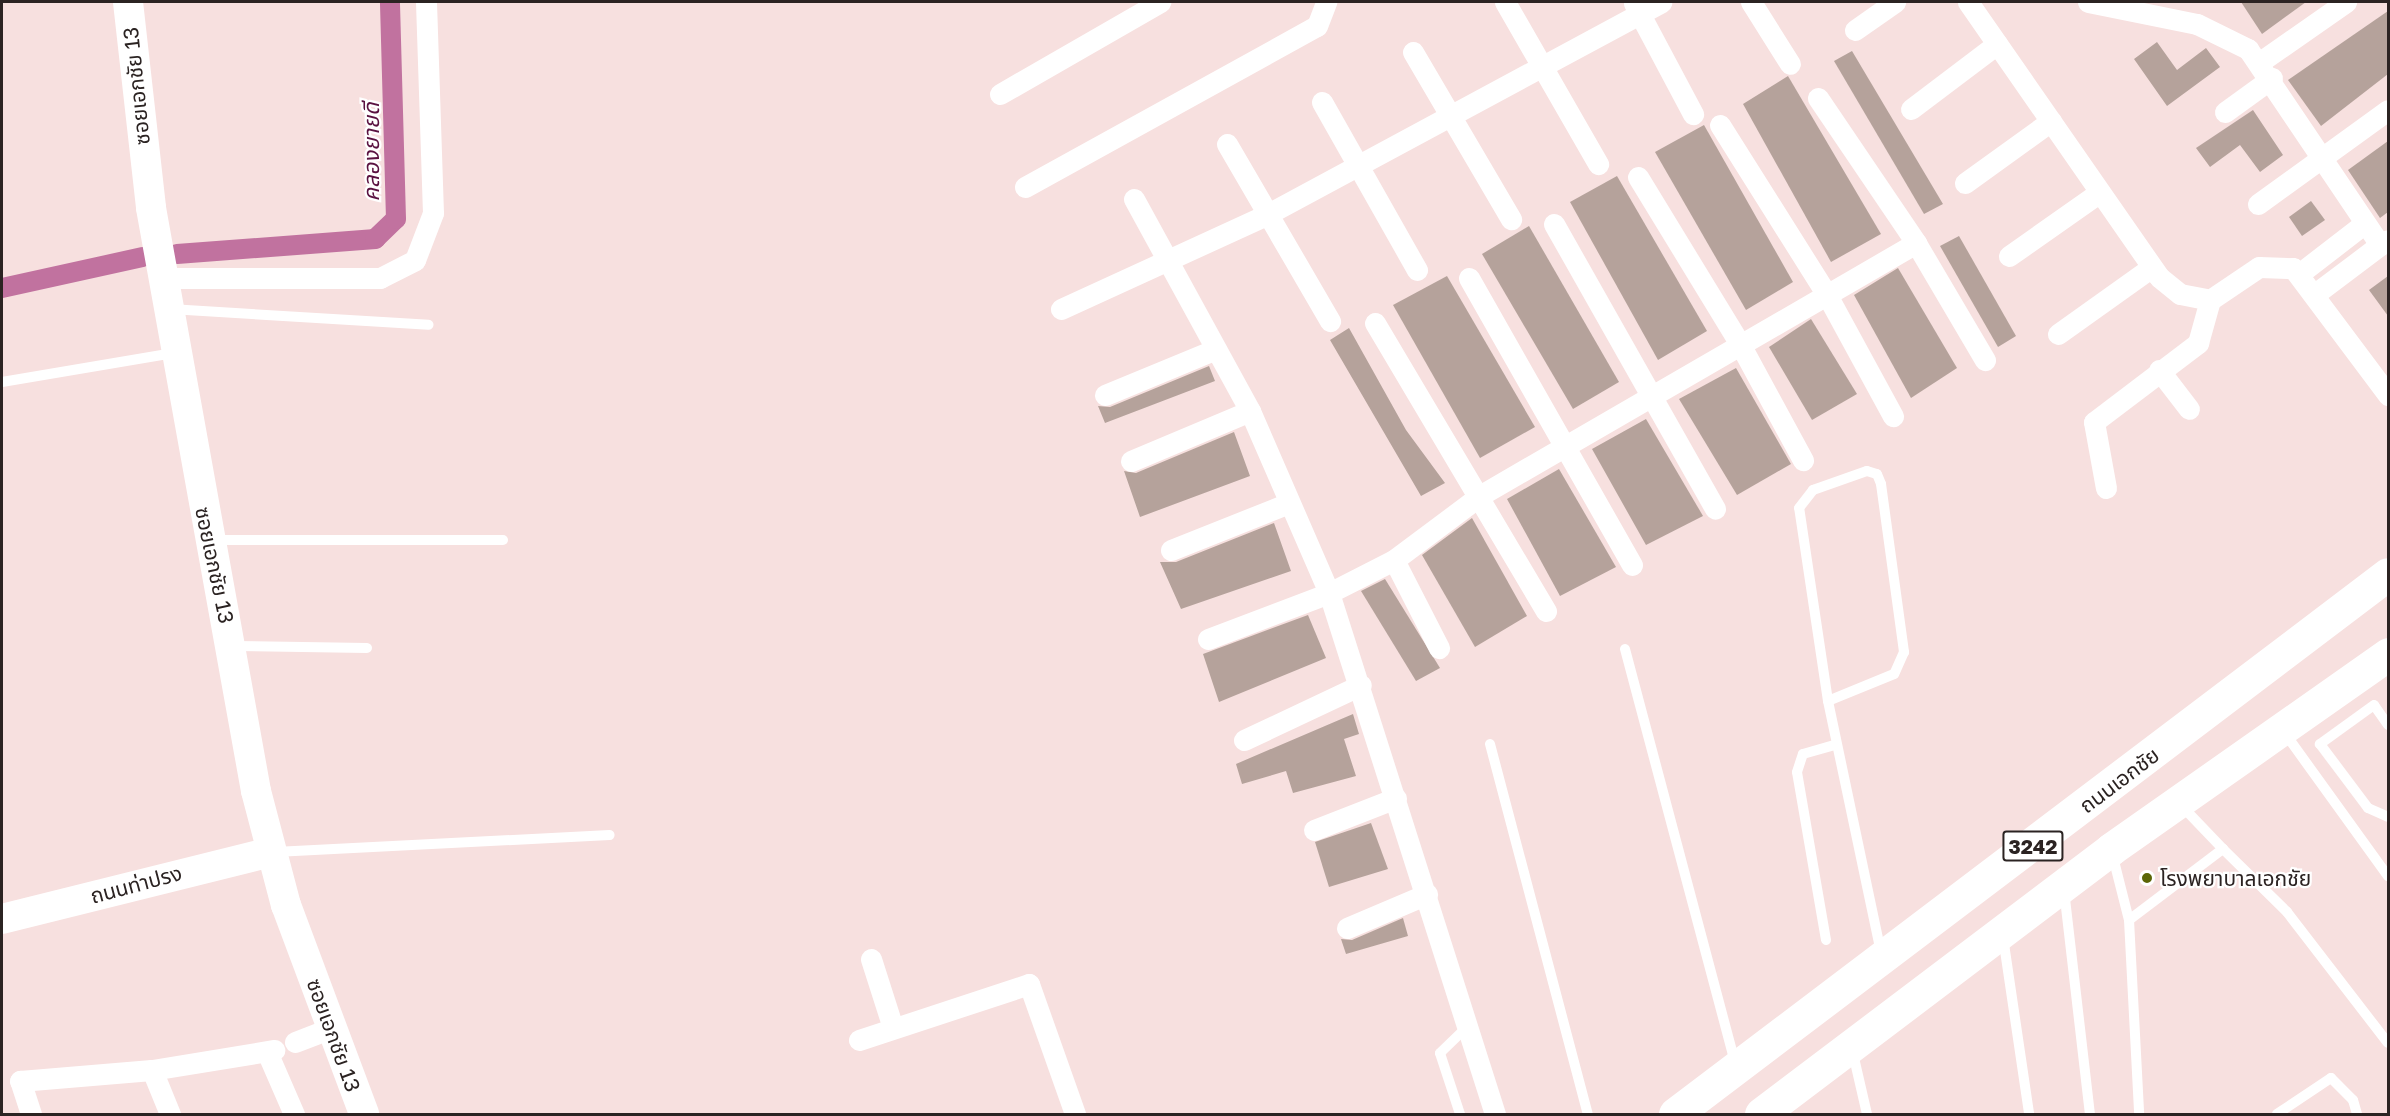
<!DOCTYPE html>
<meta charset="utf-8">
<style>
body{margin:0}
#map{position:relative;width:2390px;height:1116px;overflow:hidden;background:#f7e0df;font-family:"Golos Text","Noto Sans Thai",sans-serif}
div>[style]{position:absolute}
.canal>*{height:20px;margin:-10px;padding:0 10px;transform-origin:10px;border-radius:10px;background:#c1729f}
.building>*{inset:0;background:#b5a29b}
.lane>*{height:10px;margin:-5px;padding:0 5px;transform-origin:5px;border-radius:5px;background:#fff}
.street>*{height:21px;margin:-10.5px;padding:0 10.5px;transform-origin:10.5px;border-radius:10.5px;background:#fff}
.secondary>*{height:30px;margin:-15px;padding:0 15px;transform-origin:15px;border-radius:15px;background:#fff}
.primary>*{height:33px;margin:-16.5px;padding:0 16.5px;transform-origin:16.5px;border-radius:16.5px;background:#fff}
.dots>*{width:16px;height:16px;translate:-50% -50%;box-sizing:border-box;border:3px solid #fff;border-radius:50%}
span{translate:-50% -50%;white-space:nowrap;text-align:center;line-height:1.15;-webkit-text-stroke:4.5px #fff;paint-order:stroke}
.shield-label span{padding:2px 4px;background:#fff;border:2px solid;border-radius:4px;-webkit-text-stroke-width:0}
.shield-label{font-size:20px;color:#2b2322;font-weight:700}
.street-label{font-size:21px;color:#2b2322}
.poi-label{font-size:21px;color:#2b2322}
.left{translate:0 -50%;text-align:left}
.water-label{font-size:22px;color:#5a1241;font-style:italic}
.frame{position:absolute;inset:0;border:3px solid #2b2322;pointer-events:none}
</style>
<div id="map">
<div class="canal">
<div style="left:177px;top:254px;width:199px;rotate:-4.3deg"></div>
<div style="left:375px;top:239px;width:29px;rotate:-44deg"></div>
<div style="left:396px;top:219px;width:217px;rotate:-91.6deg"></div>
<div style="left:2px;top:288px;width:144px;rotate:-12.4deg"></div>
</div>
<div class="building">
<div style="clip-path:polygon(2241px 2px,2306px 2px,2262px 34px)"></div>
<div style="clip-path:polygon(2388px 11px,2388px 74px,2321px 126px,2288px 80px)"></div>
<div style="clip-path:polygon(2157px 42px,2177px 70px,2206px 48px,2220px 67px,2167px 106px,2134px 59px)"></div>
<div style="clip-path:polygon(1852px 51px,1943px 204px,1924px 214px,1834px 61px)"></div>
<div style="clip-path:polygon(1788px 76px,1881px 234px,1831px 262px,1743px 104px)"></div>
<div style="clip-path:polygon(2253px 110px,2283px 155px,2260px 172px,2240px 145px,2210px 167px,2196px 148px)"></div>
<div style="clip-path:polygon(1704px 125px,1793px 282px,1746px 310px,1655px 152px)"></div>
<div style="clip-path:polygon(2388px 141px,2388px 212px,2380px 218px,2348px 170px)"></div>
<div style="clip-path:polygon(1617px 176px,1707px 331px,1658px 360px,1570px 202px)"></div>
<div style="clip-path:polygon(2311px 201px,2325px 220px,2302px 236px,2289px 217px)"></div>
<div style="clip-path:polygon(1529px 226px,1619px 382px,1573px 409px,1482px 254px)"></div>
<div style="clip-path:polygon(1959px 236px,2016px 336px,1998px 347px,1940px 246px)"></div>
<div style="clip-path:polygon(1898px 268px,1957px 368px,1911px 398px,1854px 295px)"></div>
<div style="clip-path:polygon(1447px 276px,1535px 427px,1480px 458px,1393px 305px)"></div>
<div style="clip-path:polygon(2388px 276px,2388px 316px,2369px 290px)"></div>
<div style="clip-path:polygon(1811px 319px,1857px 394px,1812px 420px,1769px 347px)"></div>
<div style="clip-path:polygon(1349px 328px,1406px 430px,1445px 483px,1421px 496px,1330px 340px)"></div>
<div style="clip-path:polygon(1209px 366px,1215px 381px,1105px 423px,1098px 406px,1110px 407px)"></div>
<div style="clip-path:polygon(1736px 368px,1791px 464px,1737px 495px,1679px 399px)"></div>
<div style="clip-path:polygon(1646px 419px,1703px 516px,1646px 545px,1592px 449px)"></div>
<div style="clip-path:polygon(1234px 432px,1250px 476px,1140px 517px,1124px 471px,1136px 473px)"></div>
<div style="clip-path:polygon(1559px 469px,1616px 567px,1560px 596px,1507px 499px)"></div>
<div style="clip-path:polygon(1472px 518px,1527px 616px,1475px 647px,1422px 555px)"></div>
<div style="clip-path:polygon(1274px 523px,1291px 571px,1181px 609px,1160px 562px,1176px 562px)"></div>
<div style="clip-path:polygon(1385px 579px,1440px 668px,1416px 681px,1361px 591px)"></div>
<div style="clip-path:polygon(1308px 615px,1326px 658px,1219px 702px,1203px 654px)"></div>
<div style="clip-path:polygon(1353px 714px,1359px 734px,1344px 739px,1356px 776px,1293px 793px,1286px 771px,1242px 784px,1236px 764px)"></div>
<div style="clip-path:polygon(1371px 823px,1388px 869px,1329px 887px,1315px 842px)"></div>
<div style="clip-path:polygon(1403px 918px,1408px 936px,1346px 954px,1341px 939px,1352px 940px)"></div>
</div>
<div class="lane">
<div style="left:170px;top:309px;width:259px;rotate:3.5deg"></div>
<div style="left:2px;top:382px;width:174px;rotate:-9.6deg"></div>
<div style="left:212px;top:540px;width:291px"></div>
<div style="left:232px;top:646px;width:135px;rotate:0.8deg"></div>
<div style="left:1625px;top:649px;width:427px;rotate:75.1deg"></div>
<div style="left:1828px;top:701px;width:195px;rotate:-98.5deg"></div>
<div style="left:1799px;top:508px;width:23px;rotate:-52deg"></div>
<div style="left:1813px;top:490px;width:57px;rotate:-19.4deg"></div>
<div style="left:1867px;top:471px;width:10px;rotate:17deg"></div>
<div style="left:1877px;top:474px;width:11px;rotate:68deg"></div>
<div style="left:1881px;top:484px;width:170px;rotate:82.2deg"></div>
<div style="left:1904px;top:652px;width:24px;rotate:114deg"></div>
<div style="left:1894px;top:674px;width:71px;rotate:157.8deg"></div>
<div style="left:1828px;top:701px;width:258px;rotate:78.1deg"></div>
<div style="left:2388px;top:725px;width:24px;rotate:-125deg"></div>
<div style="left:2374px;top:705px;width:67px;rotate:144.2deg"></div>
<div style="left:2320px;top:744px;width:80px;rotate:53.1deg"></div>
<div style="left:2368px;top:808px;width:22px;rotate:24deg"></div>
<div style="left:2284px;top:732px;width:178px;rotate:54.2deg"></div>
<div style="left:1490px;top:744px;width:383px;rotate:75.2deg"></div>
<div style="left:2223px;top:849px;width:90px;rotate:44.5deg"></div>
<div style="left:2287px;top:912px;width:165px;rotate:52.4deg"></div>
<div style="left:275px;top:852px;width:335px;rotate:-2.9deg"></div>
<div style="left:2112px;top:853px;width:69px;rotate:75.8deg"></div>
<div style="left:2129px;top:920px;width:194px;rotate:87deg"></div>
<div style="left:2064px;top:890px;width:226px;rotate:83.4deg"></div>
<div style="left:2129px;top:920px;width:118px;rotate:-37.1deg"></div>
<div style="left:2223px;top:849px;width:62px;rotate:-133.7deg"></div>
<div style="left:2003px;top:937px;width:179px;rotate:81.6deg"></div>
<div style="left:1826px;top:940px;width:170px;rotate:-99.8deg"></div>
<div style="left:1797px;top:772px;width:19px;rotate:-72deg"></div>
<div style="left:1803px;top:754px;width:35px;rotate:-16deg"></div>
<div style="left:1852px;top:1049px;width:67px;rotate:77deg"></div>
<div style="left:1460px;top:1114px;width:64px;rotate:-108.2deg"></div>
<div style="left:1440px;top:1053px;width:36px;rotate:-44deg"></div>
<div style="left:2277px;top:1114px;width:65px;rotate:-33.7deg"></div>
<div style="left:2331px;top:1078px;width:31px;rotate:45deg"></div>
<div style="left:2353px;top:1100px;width:15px;rotate:74deg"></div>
</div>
<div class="street">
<div style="left:1505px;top:2px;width:187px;rotate:60.1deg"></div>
<div style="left:1751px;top:2px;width:73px;rotate:57.8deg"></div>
<div style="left:1968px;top:2px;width:335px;rotate:55.2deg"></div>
<div style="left:2159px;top:277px;width:27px;rotate:39deg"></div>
<div style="left:2180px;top:294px;width:31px;rotate:11deg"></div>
<div style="left:2210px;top:300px;width:59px;rotate:-34deg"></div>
<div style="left:2259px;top:267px;width:34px;rotate:2deg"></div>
<div style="left:2293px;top:268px;width:159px;rotate:53.2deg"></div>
<div style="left:2088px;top:2px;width:111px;rotate:11.4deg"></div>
<div style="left:2197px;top:24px;width:57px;rotate:26.1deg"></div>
<div style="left:2248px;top:49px;width:236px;rotate:56deg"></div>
<div style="left:2380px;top:245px;width:9px;rotate:-32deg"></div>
<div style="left:1634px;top:3px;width:126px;rotate:62deg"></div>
<div style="left:1855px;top:30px;width:49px;rotate:-35deg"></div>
<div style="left:1413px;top:52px;width:194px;rotate:59.6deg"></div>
<div style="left:2260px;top:62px;width:105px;rotate:-34.9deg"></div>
<div style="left:1000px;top:94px;width:185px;rotate:-29.9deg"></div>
<div style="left:1818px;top:98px;width:175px;rotate:55.9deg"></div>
<div style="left:1916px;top:243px;width:136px;rotate:59.5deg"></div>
<div style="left:1322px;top:102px;width:193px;rotate:60.5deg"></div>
<div style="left:1911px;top:109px;width:108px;rotate:-37.1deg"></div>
<div style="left:2225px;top:112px;width:58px;rotate:-35.9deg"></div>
<div style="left:1720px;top:125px;width:201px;rotate:57.8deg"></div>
<div style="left:1827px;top:295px;width:138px;rotate:61.4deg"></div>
<div style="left:1227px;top:144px;width:205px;rotate:59.8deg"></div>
<div style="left:1638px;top:177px;width:198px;rotate:58.6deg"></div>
<div style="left:1741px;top:346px;width:130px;rotate:61.5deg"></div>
<div style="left:1965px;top:183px;width:106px;rotate:-35.8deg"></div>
<div style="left:1025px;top:187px;width:333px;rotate:-28.9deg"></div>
<div style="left:1317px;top:26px;width:26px;rotate:-69deg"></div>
<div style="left:1134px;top:199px;width:242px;rotate:61.3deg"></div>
<div style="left:1250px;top:411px;width:198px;rotate:66.5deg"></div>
<div style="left:1329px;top:593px;width:547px;rotate:72.33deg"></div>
<div style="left:2258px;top:204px;width:160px;rotate:-35.9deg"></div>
<div style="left:1554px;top:224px;width:327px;rotate:60.5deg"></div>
<div style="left:2009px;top:256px;width:111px;rotate:-35.1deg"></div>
<div style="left:2299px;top:274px;width:83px;rotate:-37.7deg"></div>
<div style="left:164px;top:278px;width:216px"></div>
<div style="left:380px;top:278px;width:39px;rotate:-27deg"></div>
<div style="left:415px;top:260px;width:50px;rotate:-69deg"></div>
<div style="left:433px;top:213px;width:211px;rotate:-91.9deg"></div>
<div style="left:1469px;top:278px;width:330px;rotate:60.4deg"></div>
<div style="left:2315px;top:294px;width:81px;rotate:-37deg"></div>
<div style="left:1061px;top:309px;width:226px;rotate:-24.6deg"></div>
<div style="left:1266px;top:215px;width:449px;rotate:-28.3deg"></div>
<div style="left:1375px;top:323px;width:335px;rotate:59.3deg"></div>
<div style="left:2058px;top:334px;width:115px;rotate:-35.5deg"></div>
<div style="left:2159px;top:370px;width:49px;rotate:52.4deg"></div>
<div style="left:1105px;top:395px;width:120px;rotate:-22.5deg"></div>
<div style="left:1131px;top:461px;width:129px;rotate:-22.8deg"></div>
<div style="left:2106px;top:488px;width:67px;rotate:-100.3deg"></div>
<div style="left:2094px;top:422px;width:131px;rotate:-37.2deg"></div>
<div style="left:2198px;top:343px;width:45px;rotate:-74.4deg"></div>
<div style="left:1171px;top:550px;width:127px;rotate:-21.7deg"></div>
<div style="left:1394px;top:560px;width:99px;rotate:62.9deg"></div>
<div style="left:1208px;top:639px;width:129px;rotate:-20.8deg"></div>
<div style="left:1329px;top:593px;width:73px;rotate:-26.9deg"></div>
<div style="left:1394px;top:560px;width:109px;rotate:-36.8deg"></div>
<div style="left:1481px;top:495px;width:503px;rotate:-30.08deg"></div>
<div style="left:1244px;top:740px;width:129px;rotate:-25.2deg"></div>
<div style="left:1314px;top:830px;width:88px;rotate:-21.3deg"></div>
<div style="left:1347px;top:928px;width:87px;rotate:-23deg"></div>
<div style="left:871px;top:959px;width:72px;rotate:72.3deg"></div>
<div style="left:859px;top:1040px;width:179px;rotate:-18.2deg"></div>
<div style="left:1029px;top:984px;width:138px;rotate:70.5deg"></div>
<div style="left:295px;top:1042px;width:40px;rotate:-21deg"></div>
<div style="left:267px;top:1052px;width:68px;rotate:66.5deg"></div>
<div style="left:152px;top:1070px;width:48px;rotate:67.8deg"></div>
<div style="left:31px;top:1114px;width:35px;rotate:-108deg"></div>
<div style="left:20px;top:1081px;width:132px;rotate:-4.8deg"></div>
<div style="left:152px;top:1070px;width:124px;rotate:-9.3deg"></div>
</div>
<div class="secondary">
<div style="left:128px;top:2px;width:207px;rotate:83.6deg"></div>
<div style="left:151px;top:208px;width:592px;rotate:79.79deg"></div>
<div style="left:256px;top:791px;width:118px;rotate:75.3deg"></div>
<div style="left:286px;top:905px;width:223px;rotate:69.5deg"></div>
<div style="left:2px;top:919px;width:276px;rotate:-14deg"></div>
</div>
<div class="primary">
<div style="left:1675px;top:1114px;width:894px;rotate:-37.14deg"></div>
<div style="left:1761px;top:1114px;width:439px;rotate:-37.1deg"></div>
<div style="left:2111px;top:849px;width:339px;rotate:-35.1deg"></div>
</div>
<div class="dots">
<div style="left:2147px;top:878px;background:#5b6506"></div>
</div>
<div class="shield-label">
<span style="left:2033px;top:846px">3242</span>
</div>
<div class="street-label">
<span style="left:136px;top:86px;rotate:-96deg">ซอยเอกชัย 13</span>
<span style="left:215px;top:565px;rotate:78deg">ซอยเอกชัย 13</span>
<span style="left:2119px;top:780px;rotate:-37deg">ถนนเอกชัย</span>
<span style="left:136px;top:884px;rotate:-15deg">ถนนท่าปรง</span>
<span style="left:334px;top:1035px;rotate:70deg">ซอยเอกชัย 13</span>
</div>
<div class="poi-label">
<span class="left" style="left:2160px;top:878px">โรงพยาบาลเอกชัย</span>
</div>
<div class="water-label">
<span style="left:371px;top:152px;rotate:-90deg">คลองยายดี</span>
</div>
<div class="frame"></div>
</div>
